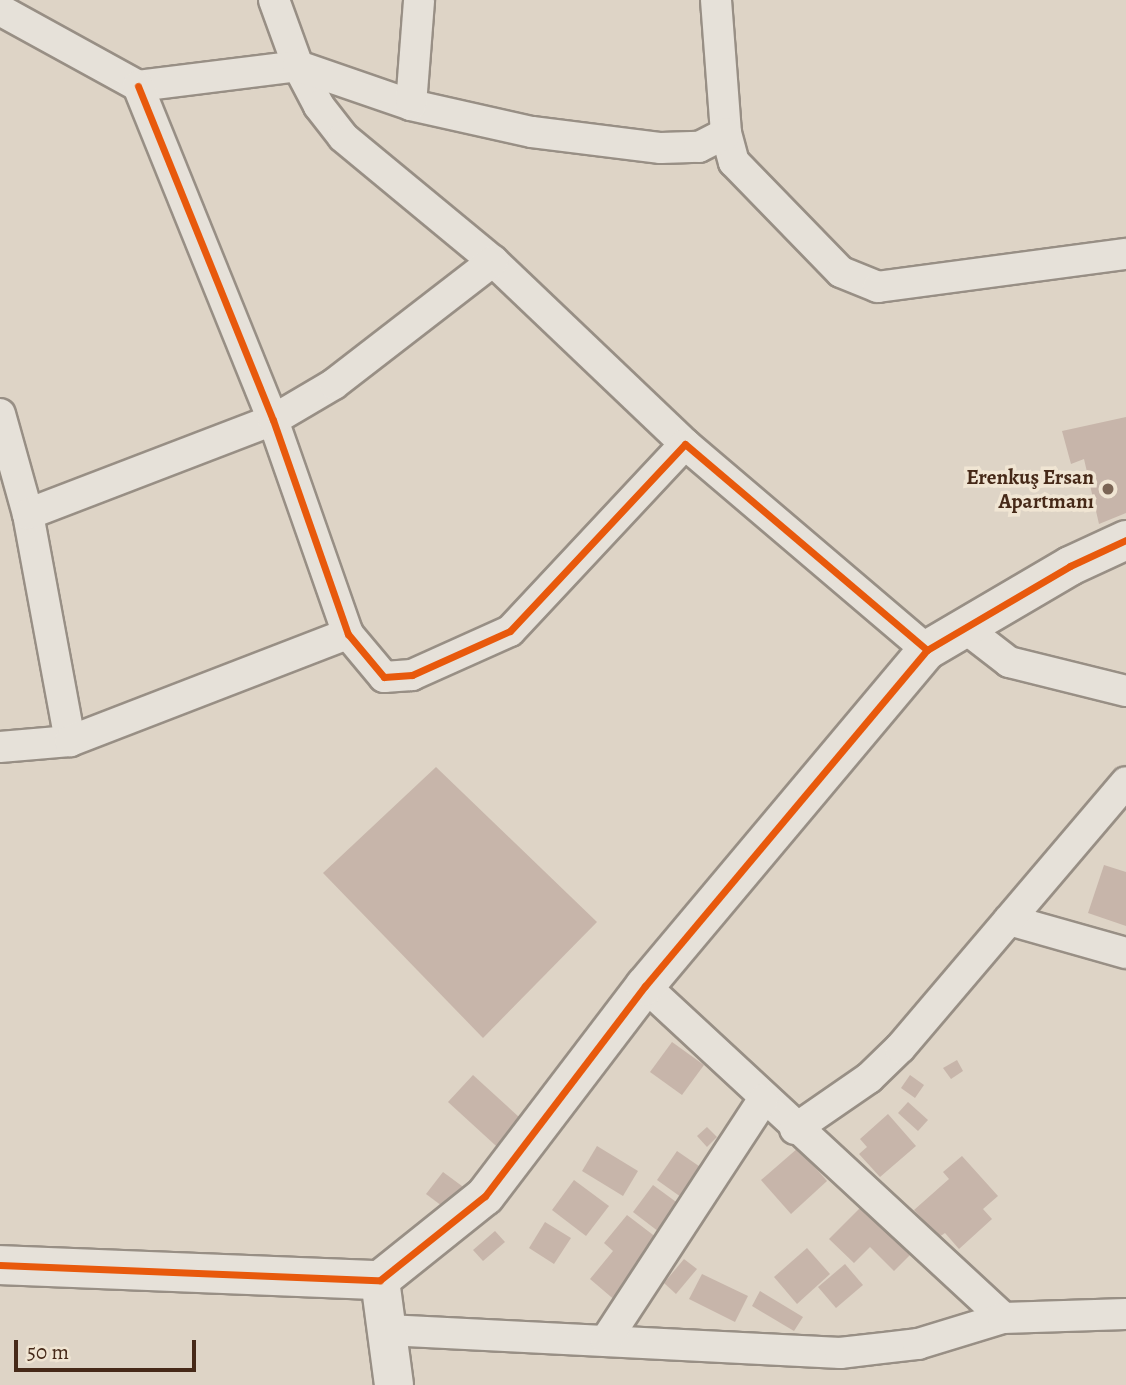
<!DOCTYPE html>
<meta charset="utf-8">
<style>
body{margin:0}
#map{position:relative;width:1126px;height:1385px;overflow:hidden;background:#ded4c6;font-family:Alegreya,serif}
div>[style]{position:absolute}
.building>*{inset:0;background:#c7b5aa}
.roads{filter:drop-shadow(2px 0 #988f85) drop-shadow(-2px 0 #988f85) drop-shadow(0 2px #988f85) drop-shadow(0 -2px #988f85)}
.street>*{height:30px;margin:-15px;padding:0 15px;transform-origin:15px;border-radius:15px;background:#e6e1d9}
.secondary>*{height:38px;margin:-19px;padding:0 19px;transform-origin:19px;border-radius:19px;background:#e6e1d9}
.cycleway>*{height:7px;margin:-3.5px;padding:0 3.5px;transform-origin:3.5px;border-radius:3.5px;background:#e8590c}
.dots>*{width:19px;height:19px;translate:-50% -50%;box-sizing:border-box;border:4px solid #f0e5d3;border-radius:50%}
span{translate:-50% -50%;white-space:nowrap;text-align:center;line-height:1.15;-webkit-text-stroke:7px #f0e5d3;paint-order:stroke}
.poi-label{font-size:21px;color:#462918;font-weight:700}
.right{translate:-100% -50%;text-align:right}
.scale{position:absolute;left:14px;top:1340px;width:182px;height:32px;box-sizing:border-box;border:4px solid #462918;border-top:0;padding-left:9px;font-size:21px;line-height:24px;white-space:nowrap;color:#462918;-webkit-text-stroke:5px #f0e5d3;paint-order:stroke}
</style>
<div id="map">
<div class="building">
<div style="clip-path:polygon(1126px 417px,1126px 513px,1099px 524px,1084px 459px,1071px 464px,1062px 431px)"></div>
<div style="clip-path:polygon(436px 767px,597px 922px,483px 1038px,323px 873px)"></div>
<div style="clip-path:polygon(1104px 865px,1126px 872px,1126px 926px,1088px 913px)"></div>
<div style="clip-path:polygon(672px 1042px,704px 1065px,682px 1095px,650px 1072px)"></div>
<div style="clip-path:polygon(957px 1060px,963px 1071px,951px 1079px,943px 1068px)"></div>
<div style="clip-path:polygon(473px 1075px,531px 1128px,506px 1155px,448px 1102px)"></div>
<div style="clip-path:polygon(910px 1075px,924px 1085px,915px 1098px,901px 1088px)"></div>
<div style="clip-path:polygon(908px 1102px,928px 1120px,918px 1131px,898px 1113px)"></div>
<div style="clip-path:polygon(888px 1114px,916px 1146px,880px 1177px,859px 1154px,867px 1147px,860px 1139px)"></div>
<div style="clip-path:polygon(707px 1127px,717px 1137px,707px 1147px,697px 1136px)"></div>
<div style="clip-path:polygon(597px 1146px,638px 1171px,623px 1196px,582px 1171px)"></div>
<div style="clip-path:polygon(798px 1148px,827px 1181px,791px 1214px,761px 1180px)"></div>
<div style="clip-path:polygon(677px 1151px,709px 1173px,688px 1202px,657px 1180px)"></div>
<div style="clip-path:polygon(962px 1156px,998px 1196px,983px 1209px,992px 1219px,959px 1249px,945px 1233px,939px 1237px,914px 1210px,949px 1179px,943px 1172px)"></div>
<div style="clip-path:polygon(443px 1172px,466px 1189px,450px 1212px,426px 1194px)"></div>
<div style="clip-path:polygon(574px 1180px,609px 1206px,586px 1236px,552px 1210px)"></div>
<div style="clip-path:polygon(653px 1185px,683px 1207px,663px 1235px,633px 1212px)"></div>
<div style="clip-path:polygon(860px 1208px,913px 1252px,894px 1271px,870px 1247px,854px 1263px,829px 1239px)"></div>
<div style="clip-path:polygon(627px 1215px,661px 1241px,617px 1302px,590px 1279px,613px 1251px,604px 1243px)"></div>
<div style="clip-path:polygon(545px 1222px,571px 1238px,554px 1264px,529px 1248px)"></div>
<div style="clip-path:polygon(495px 1231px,505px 1242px,483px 1261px,473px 1250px)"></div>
<div style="clip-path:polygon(807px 1248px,830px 1274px,797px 1304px,774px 1277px)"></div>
<div style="clip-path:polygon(684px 1259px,697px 1269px,676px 1294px,664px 1283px)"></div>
<div style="clip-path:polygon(845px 1264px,863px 1285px,836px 1308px,818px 1287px)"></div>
<div style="clip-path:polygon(702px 1274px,748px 1296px,735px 1322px,689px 1299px)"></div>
<div style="clip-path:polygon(760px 1291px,803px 1317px,794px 1331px,752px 1306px)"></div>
</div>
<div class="roads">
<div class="street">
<div style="left:274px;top:0;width:70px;rotate:70deg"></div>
<div style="left:298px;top:66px;width:45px;rotate:62.3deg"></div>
<div style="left:319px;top:106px;width:39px;rotate:52deg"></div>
<div style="left:343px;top:137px;width:195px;rotate:39.6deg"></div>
<div style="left:493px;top:261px;width:265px;rotate:43.6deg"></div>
<div style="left:716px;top:0;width:133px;rotate:85.7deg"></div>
<div style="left:726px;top:133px;width:30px;rotate:75deg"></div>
<div style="left:734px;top:162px;width:153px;rotate:45.8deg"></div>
<div style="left:841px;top:272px;width:40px;rotate:22deg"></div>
<div style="left:878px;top:287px;width:250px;rotate:-7.6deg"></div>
<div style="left:0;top:10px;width:158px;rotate:28.8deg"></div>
<div style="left:138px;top:86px;width:161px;rotate:-7.1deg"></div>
<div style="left:298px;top:66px;width:120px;rotate:19deg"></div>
<div style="left:411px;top:105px;width:124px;rotate:12.6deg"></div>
<div style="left:532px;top:132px;width:130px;rotate:7.1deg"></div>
<div style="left:661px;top:148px;width:38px;rotate:-2deg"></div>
<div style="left:699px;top:147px;width:30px;rotate:-27deg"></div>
<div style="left:138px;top:86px;width:360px;rotate:68deg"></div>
<div style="left:273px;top:420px;width:227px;rotate:70.7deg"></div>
<div style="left:348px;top:634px;width:56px;rotate:50.1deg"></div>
<div style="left:384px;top:677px;width:28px;rotate:-4deg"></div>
<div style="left:412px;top:675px;width:107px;rotate:-24.2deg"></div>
<div style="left:510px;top:631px;width:256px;rotate:-46.9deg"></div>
<div style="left:685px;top:444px;width:318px;rotate:40.4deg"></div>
<div style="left:411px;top:105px;width:105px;rotate:-85.6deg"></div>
<div style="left:0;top:414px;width:104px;rotate:74.4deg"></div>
<div style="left:28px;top:514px;width:231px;rotate:79.5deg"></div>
<div style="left:28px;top:514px;width:262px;rotate:-21deg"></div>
<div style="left:273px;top:420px;width:71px;rotate:-30.5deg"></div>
<div style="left:334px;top:384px;width:201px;rotate:-37.7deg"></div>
<div style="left:965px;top:628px;width:56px;rotate:37.7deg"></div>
<div style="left:1009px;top:662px;width:121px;rotate:13.9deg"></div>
<div style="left:0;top:747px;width:70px;rotate:-4.9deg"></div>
<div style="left:70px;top:741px;width:298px;rotate:-21.1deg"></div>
<div style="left:1009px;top:920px;width:122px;rotate:15.8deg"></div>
<div style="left:645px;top:986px;width:488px;rotate:42.8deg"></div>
<div style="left:795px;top:1129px;width:90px;rotate:-34.6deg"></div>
<div style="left:869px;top:1078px;width:43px;rotate:-44.1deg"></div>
<div style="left:900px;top:1048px;width:349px;rotate:-49.6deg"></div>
<div style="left:387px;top:1330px;width:454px;rotate:2.9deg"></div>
<div style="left:840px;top:1353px;width:79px;rotate:-6.6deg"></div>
<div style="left:918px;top:1344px;width:89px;rotate:-17deg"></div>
<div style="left:1003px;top:1318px;width:123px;rotate:-1.9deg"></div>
<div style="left:606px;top:1340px;width:287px;rotate:-56.8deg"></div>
</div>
<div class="secondary">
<div style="left:0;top:1265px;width:380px;rotate:2.3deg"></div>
<div style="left:380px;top:1280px;width:134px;rotate:-38.7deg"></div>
<div style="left:485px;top:1196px;width:264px;rotate:-52.7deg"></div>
<div style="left:645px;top:986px;width:439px;rotate:-50deg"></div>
<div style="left:927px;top:650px;width:166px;rotate:-30.4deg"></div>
<div style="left:1070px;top:566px;width:62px;rotate:-24.9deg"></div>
<div style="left:380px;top:1280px;width:106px;rotate:82.4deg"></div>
</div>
</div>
<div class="cycleway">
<div style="left:138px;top:86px;width:360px;rotate:68deg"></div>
<div style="left:273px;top:420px;width:227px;rotate:70.7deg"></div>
<div style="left:348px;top:634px;width:56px;rotate:50.1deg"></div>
<div style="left:384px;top:677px;width:28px;rotate:-4deg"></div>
<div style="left:412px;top:675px;width:107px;rotate:-24.2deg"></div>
<div style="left:510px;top:631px;width:256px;rotate:-46.9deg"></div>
<div style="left:685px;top:444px;width:318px;rotate:40.4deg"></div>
<div style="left:0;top:1265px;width:380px;rotate:2.3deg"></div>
<div style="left:380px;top:1280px;width:134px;rotate:-38.7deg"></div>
<div style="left:485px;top:1196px;width:264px;rotate:-52.7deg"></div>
<div style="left:645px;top:986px;width:439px;rotate:-50deg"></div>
<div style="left:927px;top:650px;width:166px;rotate:-30.4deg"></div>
<div style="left:1070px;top:566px;width:62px;rotate:-24.9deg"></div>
</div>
<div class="dots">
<div style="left:1108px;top:489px;background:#7b6555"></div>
</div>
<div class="poi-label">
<span class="right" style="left:1094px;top:489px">Erenkuş Ersan<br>Apartmanı</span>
</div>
<div class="scale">50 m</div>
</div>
